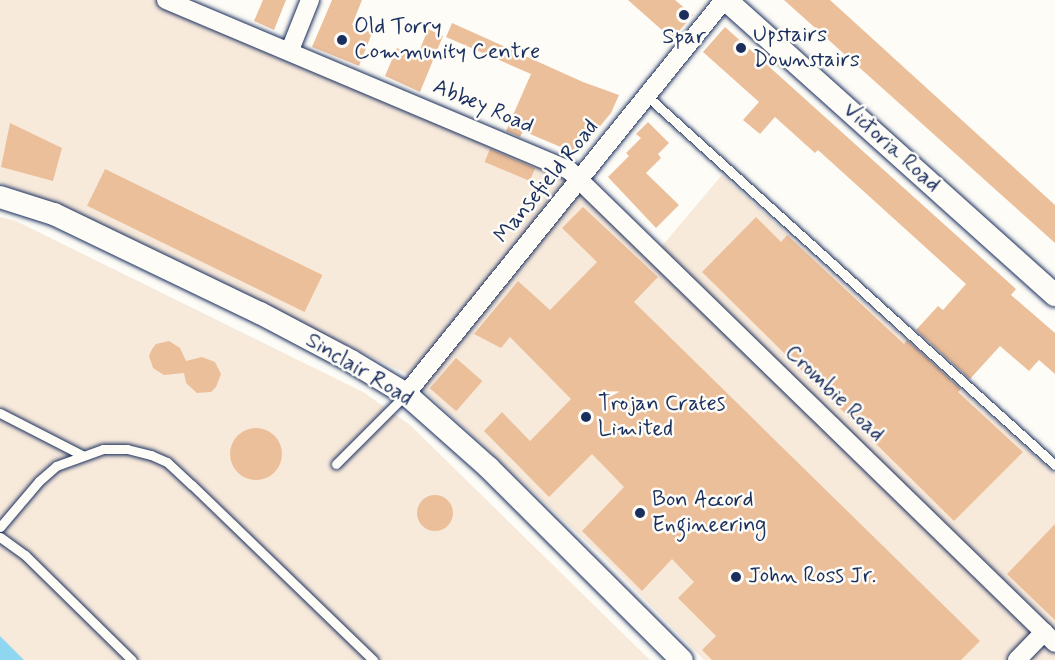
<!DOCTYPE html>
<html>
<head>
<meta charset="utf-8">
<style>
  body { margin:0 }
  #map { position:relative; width:1055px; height:660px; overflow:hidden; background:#fdfcf7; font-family:Mynerve,sans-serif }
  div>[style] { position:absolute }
  .built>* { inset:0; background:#f8eadb }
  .water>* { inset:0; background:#8fd6f0 }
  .building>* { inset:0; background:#ecbf9b; transform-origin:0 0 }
  .round { border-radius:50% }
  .roads { filter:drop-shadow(0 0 2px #1b2f5e) drop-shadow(0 0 2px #1b2f5e) }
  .service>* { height:9px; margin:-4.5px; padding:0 4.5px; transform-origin:4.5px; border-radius:4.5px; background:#fdfcf7 }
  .minor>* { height:18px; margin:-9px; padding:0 9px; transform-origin:9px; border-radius:9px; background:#fdfcf7 }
  .tertiary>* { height:22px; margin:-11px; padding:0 11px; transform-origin:11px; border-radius:11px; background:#fdfcf7 }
  .dots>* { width:16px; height:16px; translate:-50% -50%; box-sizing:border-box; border:3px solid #fdfcf7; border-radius:50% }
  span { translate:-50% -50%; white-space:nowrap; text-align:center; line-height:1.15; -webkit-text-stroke:5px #fdfcf7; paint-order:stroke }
  .poi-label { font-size:22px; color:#1b2f5e }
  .left { translate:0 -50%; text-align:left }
  .street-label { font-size:22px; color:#1b2f5e }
</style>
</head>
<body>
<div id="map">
  <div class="built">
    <div style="clip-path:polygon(0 0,166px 0,580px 179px,656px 253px,722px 175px,1055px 474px,1055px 660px,704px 660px,602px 556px,405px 373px,89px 221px,0 183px)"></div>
    <div style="clip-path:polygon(0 217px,16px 221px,363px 392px,410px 425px,650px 660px,0 660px)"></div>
  </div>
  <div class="water">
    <div style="clip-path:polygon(0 636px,24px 660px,0 660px)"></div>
  </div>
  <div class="building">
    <div style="clip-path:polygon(263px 0,286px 0,274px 30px,254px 21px)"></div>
    <div style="clip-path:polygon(332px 0,362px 0,352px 25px,372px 33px,359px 66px,312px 47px)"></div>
    <div style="clip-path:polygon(628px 0,675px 0,693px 15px,672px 39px)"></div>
    <div style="clip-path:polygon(784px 0,830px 0,1055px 205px,1055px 243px)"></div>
    <div style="clip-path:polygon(452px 23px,583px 82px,619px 95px,611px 113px,577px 154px,523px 131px,520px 137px,506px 131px,531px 74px,446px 37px)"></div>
    <div style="clip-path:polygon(725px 27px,1016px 289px,1011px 295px,1055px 333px,1055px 374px,1039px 360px,1029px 371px,1000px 346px,970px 379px,916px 330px,938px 306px,943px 310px,966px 284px,818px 150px,815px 153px,775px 117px,760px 134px,743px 120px,759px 102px,703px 52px)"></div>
    <div style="clip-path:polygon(428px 29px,443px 36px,420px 92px,385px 76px,397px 48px,417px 57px)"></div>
    <div style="clip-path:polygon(648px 122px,669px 143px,658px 154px,661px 158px,646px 173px,679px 205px,656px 228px,608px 177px,629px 156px,626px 153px,641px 138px,636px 134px)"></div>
    <div style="clip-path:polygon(10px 123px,62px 148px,53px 181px,1px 167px)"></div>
    <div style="left:490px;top:149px;width:49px;height:14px;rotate:23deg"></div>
    <div style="left:105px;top:169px;width:242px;height:41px;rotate:26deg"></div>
    <div style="clip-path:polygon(583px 207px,658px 277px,634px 302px,980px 641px,961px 660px,712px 660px,702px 650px,716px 636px,678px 598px,694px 582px,672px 559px,642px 591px,582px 531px,624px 487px,592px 454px,549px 497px,484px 431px,502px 412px,530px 441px,571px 399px,510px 337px,501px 348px,474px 334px,518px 281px,550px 310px,597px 262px,562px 228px)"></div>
    <div style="clip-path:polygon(756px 217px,781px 242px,787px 235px,904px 344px,907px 340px,961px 389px,958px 392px,1023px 452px,954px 521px,702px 272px)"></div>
    <div style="clip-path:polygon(169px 341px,180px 348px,186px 361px,202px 357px,215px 362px,221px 374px,216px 387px,211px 392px,197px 393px,186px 383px,184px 373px,164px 375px,153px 368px,149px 356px,152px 349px,156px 344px)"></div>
    <div style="left:456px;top:358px;width:35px;height:40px;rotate:41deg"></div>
    <div class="round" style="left:230px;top:428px;width:52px;height:52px"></div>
    <div class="round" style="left:417px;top:495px;width:36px;height:36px"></div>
    <div style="clip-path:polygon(1055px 524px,1055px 620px,1007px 574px)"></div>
  </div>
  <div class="roads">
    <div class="service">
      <div style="left:647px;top:96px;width:550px;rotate:42.13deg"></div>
      <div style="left:0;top:413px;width:92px;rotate:27.1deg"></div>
      <div style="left:336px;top:464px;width:99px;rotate:-45deg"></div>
      <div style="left:0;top:527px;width:60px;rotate:-49.7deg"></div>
      <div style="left:39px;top:481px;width:23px;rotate:-41deg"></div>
      <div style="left:56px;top:466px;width:50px;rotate:-19.9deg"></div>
      <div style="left:103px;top:449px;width:24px"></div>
      <div style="left:127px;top:449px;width:25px;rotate:14deg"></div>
      <div style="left:151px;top:455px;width:17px;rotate:24deg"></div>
      <div style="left:167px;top:462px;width:34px;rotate:43deg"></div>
      <div style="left:192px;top:485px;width:252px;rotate:44deg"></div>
      <div style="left:0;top:537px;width:31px;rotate:36deg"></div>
      <div style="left:25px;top:555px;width:150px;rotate:44.5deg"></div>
    </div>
    <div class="minor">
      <div style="left:166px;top:0;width:437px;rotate:22.9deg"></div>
      <div style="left:569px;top:170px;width:678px;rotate:44.22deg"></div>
      <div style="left:290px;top:50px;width:54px;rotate:-68.2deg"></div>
      <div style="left:406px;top:394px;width:506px;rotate:-51.09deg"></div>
      <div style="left:1017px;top:660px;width:39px;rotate:-46deg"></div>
    </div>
    <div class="tertiary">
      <div style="left:726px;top:0;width:442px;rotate:41.9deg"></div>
      <div style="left:0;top:197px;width:57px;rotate:17.5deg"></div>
      <div style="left:54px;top:214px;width:229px;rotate:25.7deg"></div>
      <div style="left:260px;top:313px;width:103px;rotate:27.8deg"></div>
      <div style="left:351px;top:361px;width:64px;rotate:31deg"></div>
      <div style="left:406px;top:394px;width:111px;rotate:41.7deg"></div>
      <div style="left:489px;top:468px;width:272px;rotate:44.9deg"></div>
    </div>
  </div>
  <div class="dots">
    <div style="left:684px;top:15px;background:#1b2f5e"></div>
    <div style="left:342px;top:40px;background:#1b2f5e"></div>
    <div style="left:741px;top:48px;background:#1b2f5e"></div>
    <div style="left:586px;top:417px;background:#1b2f5e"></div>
    <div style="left:640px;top:513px;background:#1b2f5e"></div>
    <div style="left:736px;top:577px;background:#1b2f5e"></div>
  </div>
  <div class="poi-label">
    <span class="left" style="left:354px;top:40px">Old Torry<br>Community Centre</span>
    <span class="left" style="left:753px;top:48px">Upstairs<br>Downstairs</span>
    <span style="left:684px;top:38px">Spar</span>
    <span class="left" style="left:598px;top:417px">Trojan Crates<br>Limited</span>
    <span class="left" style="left:652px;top:513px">Bon Accord<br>Engineering</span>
    <span class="left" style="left:748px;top:577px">John Ross Jr.</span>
  </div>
  <div class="street-label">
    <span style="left:483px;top:107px;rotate:23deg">Abbey Road</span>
    <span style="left:891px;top:148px;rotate:42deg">Victoria Road</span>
    <span style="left:547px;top:182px;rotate:-51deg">Mansefield Road</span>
    <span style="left:359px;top:370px;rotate:31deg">Sinclair Road</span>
    <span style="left:834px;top:394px;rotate:44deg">Crombie Road</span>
  </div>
</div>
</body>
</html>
